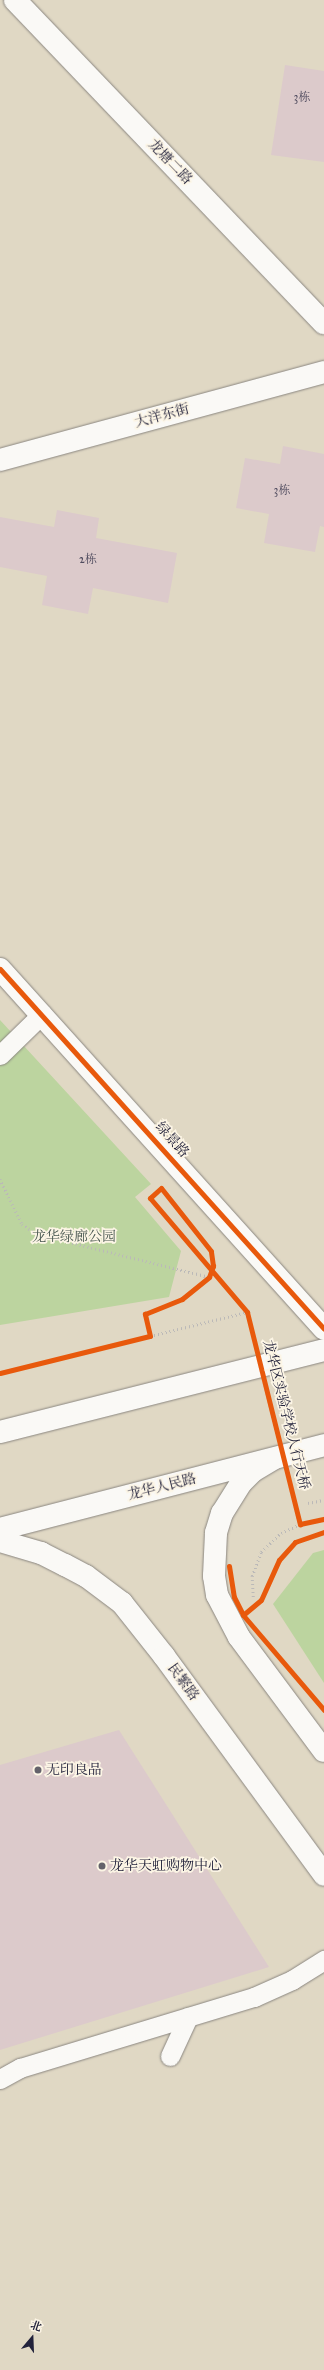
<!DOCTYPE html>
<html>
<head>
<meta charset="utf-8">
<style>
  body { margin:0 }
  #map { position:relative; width:324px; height:2370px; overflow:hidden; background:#e0d8c4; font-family:"IM FELL Great Primer","Noto Serif SC",serif }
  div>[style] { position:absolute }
  .green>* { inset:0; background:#bcd49f }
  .building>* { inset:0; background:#dccacb }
  .path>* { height:2.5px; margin-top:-1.25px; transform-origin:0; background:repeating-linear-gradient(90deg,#bbb9b8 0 1px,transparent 0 4px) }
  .roads { filter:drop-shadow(0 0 1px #8a8680) drop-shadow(0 0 1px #8a8680) }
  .service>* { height:19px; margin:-9.5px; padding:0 9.5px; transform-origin:9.5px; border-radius:9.5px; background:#faf9f6 }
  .minor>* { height:22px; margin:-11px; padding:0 11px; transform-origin:11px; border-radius:11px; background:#faf9f6 }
  .tertiary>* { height:22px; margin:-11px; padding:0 11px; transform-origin:11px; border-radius:11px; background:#faf9f6 }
  .secondary>* { height:22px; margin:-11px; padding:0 11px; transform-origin:11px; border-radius:11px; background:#faf9f6 }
  .primary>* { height:22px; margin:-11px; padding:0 11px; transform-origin:11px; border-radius:11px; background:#faf9f6 }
  .path-bridge>* { height:2.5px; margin-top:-1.25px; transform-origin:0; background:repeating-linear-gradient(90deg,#bbb9b8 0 1px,transparent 0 4px) }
  .cycleway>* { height:5px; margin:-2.5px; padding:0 2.5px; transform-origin:2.5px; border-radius:2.5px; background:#e8590c }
  .dots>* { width:11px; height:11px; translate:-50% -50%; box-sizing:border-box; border:2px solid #fcf5e5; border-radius:50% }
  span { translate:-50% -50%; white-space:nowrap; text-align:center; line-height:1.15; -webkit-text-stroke:3.5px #fcf5e5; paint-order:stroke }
  .number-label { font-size:12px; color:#504c5f }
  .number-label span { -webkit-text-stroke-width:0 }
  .street-label { font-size:14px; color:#22223b }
  .park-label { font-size:14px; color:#485750 }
  .poi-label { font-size:14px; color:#22223b }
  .left { translate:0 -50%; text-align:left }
  .north { position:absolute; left:12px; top:2318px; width:40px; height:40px; -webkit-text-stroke:3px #fcf5e5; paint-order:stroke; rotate:19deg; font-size:11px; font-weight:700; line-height:16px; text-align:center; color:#22223b }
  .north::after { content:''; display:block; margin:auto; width:14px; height:18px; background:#22223b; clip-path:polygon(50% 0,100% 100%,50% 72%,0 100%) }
</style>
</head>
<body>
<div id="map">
  <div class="green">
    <div style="clip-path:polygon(0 1020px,151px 1184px,135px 1197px,181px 1251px,169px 1297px,0 1325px)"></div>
    <div style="clip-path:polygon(324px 1550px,324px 1683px,273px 1604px,313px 1553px)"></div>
  </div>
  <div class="building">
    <div style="clip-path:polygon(285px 65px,324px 71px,324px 162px,271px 155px)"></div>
    <div style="clip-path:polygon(283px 446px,324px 454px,324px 527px,320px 526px,315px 552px,264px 543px,269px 514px,236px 508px,245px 458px,280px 464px)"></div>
    <div style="clip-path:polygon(57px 510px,99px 518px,96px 538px,177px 553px,168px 603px,93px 588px,88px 614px,42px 605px,47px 576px,0 567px,0 517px,54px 527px)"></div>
    <div style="clip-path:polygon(119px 1730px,269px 1967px,0 2050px,0 1765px)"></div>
  </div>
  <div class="path">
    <div style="left:0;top:1179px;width:50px;rotate:63.9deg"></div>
    <div style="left:22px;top:1224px;width:18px;rotate:34deg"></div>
    <div style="left:37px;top:1234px;width:177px;rotate:14deg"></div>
    <div style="left:150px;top:1336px;width:100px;rotate:-13.9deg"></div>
    <div style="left:247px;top:1312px;width:150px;rotate:-130.4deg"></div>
    <div style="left:150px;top:1198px;width:15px;rotate:-42deg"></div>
    <div style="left:308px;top:1503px;width:16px;rotate:-11deg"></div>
    <div style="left:253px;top:1597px;width:21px;rotate:-93deg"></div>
    <div style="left:252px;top:1576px;width:26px;rotate:-69deg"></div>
    <div style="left:261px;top:1552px;width:28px;rotate:-44deg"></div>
    <div style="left:281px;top:1533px;width:21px;rotate:-25deg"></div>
    <div style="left:300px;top:1524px;width:25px;rotate:-12deg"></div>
  </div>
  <div class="roads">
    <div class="service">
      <div style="left:0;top:1055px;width:59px;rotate:-44.3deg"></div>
      <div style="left:170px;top:2056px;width:43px;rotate:-65.2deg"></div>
      <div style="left:0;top:2079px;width:23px;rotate:-29deg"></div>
      <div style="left:20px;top:2068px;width:245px;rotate:-16.9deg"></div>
      <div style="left:254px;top:1997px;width:42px;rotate:-24.1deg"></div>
      <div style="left:292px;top:1980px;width:38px;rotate:-32deg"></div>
    </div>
    <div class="minor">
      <div style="left:0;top:460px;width:336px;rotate:-15.2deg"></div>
      <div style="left:0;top:969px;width:484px;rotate:48deg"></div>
    </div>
    <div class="tertiary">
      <div style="left:15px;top:0;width:447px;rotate:46.3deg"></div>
    </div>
    <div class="secondary">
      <div style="left:273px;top:1459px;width:23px;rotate:149deg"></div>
      <div style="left:253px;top:1471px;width:17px;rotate:135deg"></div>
      <div style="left:241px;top:1483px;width:36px;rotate:122deg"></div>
      <div style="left:222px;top:1513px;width:21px;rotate:107deg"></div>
      <div style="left:216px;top:1533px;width:43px;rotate:92.7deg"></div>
      <div style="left:214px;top:1576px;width:19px;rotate:81deg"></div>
      <div style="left:217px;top:1595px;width:47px;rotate:62.4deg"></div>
      <div style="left:239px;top:1637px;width:142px;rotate:53.3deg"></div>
      <div style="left:0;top:1541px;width:43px;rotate:16.3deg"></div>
      <div style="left:41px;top:1553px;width:27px;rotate:27deg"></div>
      <div style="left:65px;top:1565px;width:24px;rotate:28deg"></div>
      <div style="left:86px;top:1576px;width:45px;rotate:36.9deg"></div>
      <div style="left:122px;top:1603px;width:68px;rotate:51.6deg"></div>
      <div style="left:164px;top:1656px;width:271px;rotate:53.8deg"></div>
    </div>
    <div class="primary">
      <div style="left:0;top:1432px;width:334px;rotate:-14.2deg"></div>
      <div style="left:0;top:1529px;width:335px;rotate:-14.5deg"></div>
    </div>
  </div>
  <div class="path-bridge">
    <div style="left:247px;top:1312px;width:219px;rotate:76deg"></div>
  </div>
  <div class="cycleway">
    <div style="left:0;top:969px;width:484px;rotate:48deg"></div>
    <div style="left:0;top:1373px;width:154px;rotate:-13.9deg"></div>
    <div style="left:150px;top:1336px;width:23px;rotate:-103deg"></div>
    <div style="left:145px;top:1314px;width:40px;rotate:-22deg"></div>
    <div style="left:182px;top:1299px;width:35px;rotate:-39deg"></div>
    <div style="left:209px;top:1277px;width:12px;rotate:-70deg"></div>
    <div style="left:213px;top:1266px;width:15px;rotate:-98deg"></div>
    <div style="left:211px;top:1251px;width:80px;rotate:-128.4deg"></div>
    <div style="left:161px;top:1188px;width:15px;rotate:138deg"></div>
    <div style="left:150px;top:1198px;width:150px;rotate:49.6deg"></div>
    <div style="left:247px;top:1312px;width:219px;rotate:76deg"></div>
    <div style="left:300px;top:1524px;width:25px;rotate:-12deg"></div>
    <div style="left:229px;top:1566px;width:31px;rotate:81deg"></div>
    <div style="left:234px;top:1597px;width:20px;rotate:63deg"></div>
    <div style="left:243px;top:1615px;width:125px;rotate:49.5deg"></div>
    <div style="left:243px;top:1615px;width:23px;rotate:-40deg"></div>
    <div style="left:261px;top:1600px;width:44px;rotate:-65.8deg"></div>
    <div style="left:279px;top:1560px;width:24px;rotate:-48deg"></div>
    <div style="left:295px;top:1542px;width:31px;rotate:-19deg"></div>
  </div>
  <div class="dots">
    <div style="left:38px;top:1770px;background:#64626b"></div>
    <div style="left:102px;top:1866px;background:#64626b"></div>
  </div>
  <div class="number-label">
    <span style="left:302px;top:98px">3栋</span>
    <span style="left:282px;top:491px">3栋</span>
    <span style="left:88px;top:560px">2栋</span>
  </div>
  <div class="street-label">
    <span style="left:170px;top:162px;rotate:46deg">龙塘二路</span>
    <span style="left:162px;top:416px;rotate:-15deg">大洋东街</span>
    <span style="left:172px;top:1140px;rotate:48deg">绿景路</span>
    <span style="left:286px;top:1415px;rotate:76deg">龙华区实验学校人行天桥</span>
    <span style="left:162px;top:1487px;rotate:-14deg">龙华人民路</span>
    <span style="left:183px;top:1682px;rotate:54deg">民繁路</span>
  </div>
  <div class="park-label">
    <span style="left:74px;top:1237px">龙华绿廊公园</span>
  </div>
  <div class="poi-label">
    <span class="left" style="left:46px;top:1770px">无印良品</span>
    <span class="left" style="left:110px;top:1866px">龙华天虹购物中心</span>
  </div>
  <div class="north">北</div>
</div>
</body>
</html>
